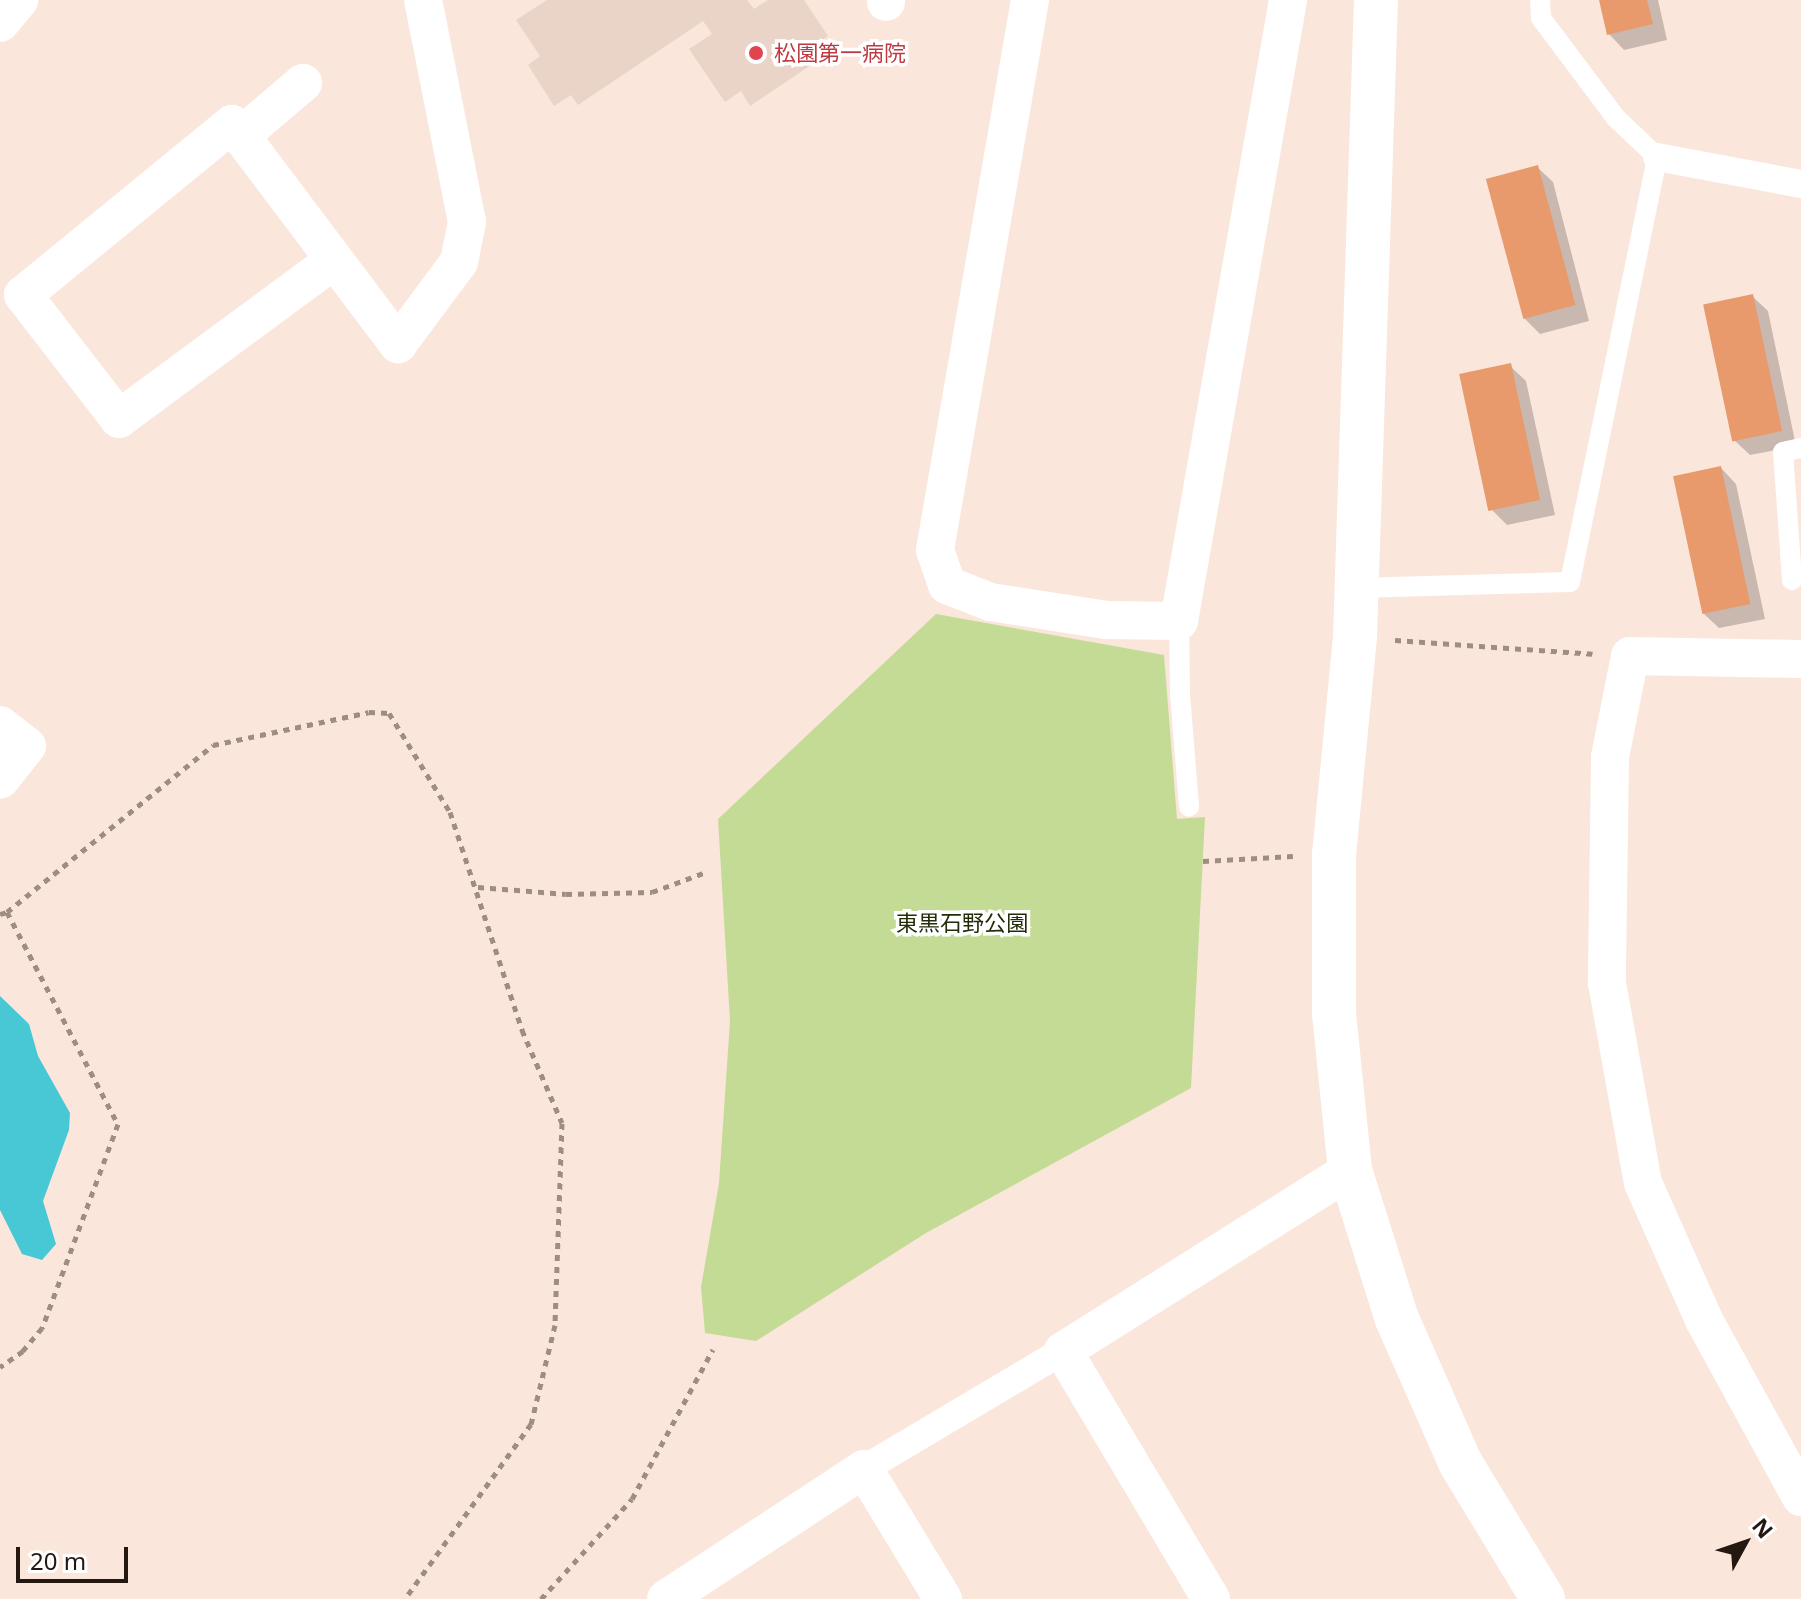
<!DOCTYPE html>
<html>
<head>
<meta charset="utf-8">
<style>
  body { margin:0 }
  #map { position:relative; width:1801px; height:1599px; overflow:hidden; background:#fbe6db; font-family:"Noto Sans","Noto Sans JP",sans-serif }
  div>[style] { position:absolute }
  .medical>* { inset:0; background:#ead4c8 }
  .green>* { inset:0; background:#c4db95 }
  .water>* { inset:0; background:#48c8d5 }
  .shadow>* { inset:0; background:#0003 }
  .building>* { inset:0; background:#e89a6d; transform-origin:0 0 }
  .path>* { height:5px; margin-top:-2.5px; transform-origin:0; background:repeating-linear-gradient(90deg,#9e8d84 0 6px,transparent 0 12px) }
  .service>* { height:20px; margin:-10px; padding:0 10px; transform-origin:10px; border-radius:10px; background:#fff }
  .pedestrian>* { height:28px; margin:-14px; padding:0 14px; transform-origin:14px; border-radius:14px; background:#fff }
  .minor>* { height:38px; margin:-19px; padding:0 19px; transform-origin:19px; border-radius:19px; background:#fff }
  .tertiary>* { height:44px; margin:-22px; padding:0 22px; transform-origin:22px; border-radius:22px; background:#fff }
  .dots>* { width:22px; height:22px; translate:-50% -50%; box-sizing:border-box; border:4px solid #fff; border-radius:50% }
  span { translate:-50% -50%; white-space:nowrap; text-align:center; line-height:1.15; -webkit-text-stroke:7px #fff; paint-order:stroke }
  .health-label { font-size:22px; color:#be3a42 }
  .left { translate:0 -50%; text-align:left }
  .park-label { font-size:22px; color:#242d0a }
  .north { position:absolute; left:1705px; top:1503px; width:80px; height:80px; -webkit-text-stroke:6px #fff; paint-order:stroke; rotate:50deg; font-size:22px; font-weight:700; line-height:32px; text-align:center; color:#241811 }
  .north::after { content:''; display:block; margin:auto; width:28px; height:36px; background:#241811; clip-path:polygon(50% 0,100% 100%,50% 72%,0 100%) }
  .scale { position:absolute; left:16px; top:1547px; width:112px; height:36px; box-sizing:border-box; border:4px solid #241811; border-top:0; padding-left:10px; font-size:24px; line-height:28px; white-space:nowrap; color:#241811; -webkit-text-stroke:6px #fff; paint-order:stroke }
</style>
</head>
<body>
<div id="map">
  <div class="medical">
    <div style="clip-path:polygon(547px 0,747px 0,754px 9px,768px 0,804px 0,828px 36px,816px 45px,823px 57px,750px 106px,741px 91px,725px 102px,689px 49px,712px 34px,703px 21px,578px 105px,571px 95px,554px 106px,528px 65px,540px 56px,516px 20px)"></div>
  </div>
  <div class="green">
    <div style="clip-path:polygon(936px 614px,1164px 655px,1177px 819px,1205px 817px,1191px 1088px,926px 1233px,756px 1341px,705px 1333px,701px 1287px,719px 1183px,730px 1021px,718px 819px)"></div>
  </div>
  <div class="water">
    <div style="clip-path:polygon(0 996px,29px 1024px,38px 1056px,70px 1113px,69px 1130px,43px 1201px,56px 1244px,42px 1260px,22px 1254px,0 1210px)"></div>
  </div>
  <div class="shadow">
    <div style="clip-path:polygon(1601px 0,1658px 0,1667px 40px,1624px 50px,1609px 34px)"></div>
    <div style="clip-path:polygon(1537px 167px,1553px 182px,1589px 321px,1540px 334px,1524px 318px)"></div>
    <div style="clip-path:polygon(1752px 296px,1768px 311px,1796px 446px,1750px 455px,1734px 440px)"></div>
    <div style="clip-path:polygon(1510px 366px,1526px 381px,1555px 515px,1507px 525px,1492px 510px)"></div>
    <div style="clip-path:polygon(1721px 468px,1736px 484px,1765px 619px,1719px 628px,1703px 613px)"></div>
  </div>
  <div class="building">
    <div style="clip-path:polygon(1599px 0,1647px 0,1653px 24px,1607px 35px)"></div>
    <div style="left:1538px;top:165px;width:145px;height:54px;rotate:75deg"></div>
    <div style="left:1753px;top:294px;width:140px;height:51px;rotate:78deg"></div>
    <div style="left:1511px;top:363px;width:140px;height:53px;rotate:78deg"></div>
    <div style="left:1721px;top:466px;width:141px;height:49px;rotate:78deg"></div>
  </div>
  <div class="path">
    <div style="left:1395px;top:640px;width:198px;rotate:4deg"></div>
    <div style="left:1203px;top:861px;width:90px;rotate:-3.2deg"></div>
    <div style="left:478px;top:887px;width:88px;rotate:4.5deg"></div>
    <div style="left:566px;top:894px;width:86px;rotate:-1.3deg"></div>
    <div style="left:652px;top:892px;width:58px;rotate:-20.3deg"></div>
    <div style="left:7px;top:912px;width:265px;rotate:-39deg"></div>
    <div style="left:213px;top:745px;width:159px;rotate:-11.9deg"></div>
    <div style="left:369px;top:712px;width:20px;rotate:3deg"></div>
    <div style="left:389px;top:713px;width:116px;rotate:58.4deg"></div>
    <div style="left:450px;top:812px;width:230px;rotate:71.7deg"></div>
    <div style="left:522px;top:1030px;width:101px;rotate:66.7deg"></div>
    <div style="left:562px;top:1123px;width:202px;rotate:92deg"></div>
    <div style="left:555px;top:1325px;width:102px;rotate:103.6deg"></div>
    <div style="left:531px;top:1424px;width:216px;rotate:125.8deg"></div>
    <div style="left:0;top:914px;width:7px;rotate:-16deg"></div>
    <div style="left:7px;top:912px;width:239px;rotate:62.4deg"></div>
    <div style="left:118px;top:1124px;width:218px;rotate:110.4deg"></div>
    <div style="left:42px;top:1328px;width:30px;rotate:130deg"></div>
    <div style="left:23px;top:1351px;width:28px;rotate:145deg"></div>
    <div style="left:541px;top:1599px;width:135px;rotate:-47.7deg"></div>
    <div style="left:632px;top:1499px;width:170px;rotate:-61.6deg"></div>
  </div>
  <div class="service">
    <div style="left:1792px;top:580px;width:128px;rotate:-94deg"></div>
    <div style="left:1783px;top:452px;width:18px;rotate:-13deg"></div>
    <div style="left:1356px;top:588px;width:214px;rotate:-1.6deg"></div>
    <div style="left:1570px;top:582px;width:434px;rotate:-78.4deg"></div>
    <div style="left:1657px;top:157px;width:57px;rotate:-136.4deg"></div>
    <div style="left:1616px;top:118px;width:125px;rotate:-126.9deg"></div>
    <div style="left:1541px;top:18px;width:18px;rotate:-93deg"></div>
    <div style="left:1179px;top:621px;width:73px;rotate:89.2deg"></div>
    <div style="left:1180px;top:694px;width:113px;rotate:85.4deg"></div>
  </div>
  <div class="pedestrian">
    <div style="left:1657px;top:157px;width:147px;rotate:10.6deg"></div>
    <div style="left:864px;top:1469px;width:231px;rotate:-30.7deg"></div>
  </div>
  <div class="minor">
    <div style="left:1030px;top:0;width:558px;rotate:99.8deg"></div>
    <div style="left:935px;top:550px;width:37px;rotate:71deg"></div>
    <div style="left:947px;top:585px;width:46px;rotate:21.6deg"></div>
    <div style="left:990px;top:602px;width:117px;rotate:8.8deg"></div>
    <div style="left:1106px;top:620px;width:73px;rotate:0.8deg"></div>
    <div style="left:1179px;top:621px;width:630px;rotate:-80.04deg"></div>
    <div style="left:886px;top:2px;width:2px;rotate:-90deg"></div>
    <div style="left:0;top:23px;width:30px;rotate:-50deg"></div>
    <div style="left:243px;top:134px;width:79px;rotate:-40.4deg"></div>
    <div style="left:333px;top:261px;width:266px;rotate:143.6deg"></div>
    <div style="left:119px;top:419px;width:157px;rotate:-127.7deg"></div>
    <div style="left:23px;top:295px;width:270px;rotate:-39.3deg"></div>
    <div style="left:232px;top:124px;width:276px;rotate:53deg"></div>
    <div style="left:398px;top:344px;width:102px;rotate:-53.4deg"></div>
    <div style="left:459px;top:262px;width:41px;rotate:-78.7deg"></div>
    <div style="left:467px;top:222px;width:226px;rotate:-101.2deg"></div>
    <div style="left:1801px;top:659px;width:171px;rotate:-179deg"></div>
    <div style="left:1630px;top:656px;width:103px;rotate:101.2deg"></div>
    <div style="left:1610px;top:757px;width:226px;rotate:90.8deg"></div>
    <div style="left:1607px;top:983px;width:203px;rotate:79.8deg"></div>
    <div style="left:1643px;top:1183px;width:150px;rotate:66deg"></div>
    <div style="left:1704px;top:1320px;width:202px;rotate:61.3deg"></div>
    <div style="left:0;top:725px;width:34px;rotate:38deg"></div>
    <div style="left:27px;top:746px;width:43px;rotate:128.5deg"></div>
    <div style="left:666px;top:1599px;width:237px;rotate:-33.3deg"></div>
    <div style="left:864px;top:1469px;width:152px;rotate:58.7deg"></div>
    <div style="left:1211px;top:1599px;width:289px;rotate:-120.8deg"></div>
    <div style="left:1063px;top:1351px;width:339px;rotate:-32.2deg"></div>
  </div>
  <div class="tertiary">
    <div style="left:1376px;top:0;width:637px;rotate:91.89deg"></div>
    <div style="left:1355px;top:637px;width:218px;rotate:95.5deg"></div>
    <div style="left:1334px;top:854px;width:159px;rotate:90deg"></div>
    <div style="left:1334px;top:1013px;width:158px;rotate:84.2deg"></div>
    <div style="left:1350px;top:1170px;width:156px;rotate:72.5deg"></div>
    <div style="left:1397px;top:1319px;width:158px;rotate:66.2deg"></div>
    <div style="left:1461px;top:1464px;width:158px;rotate:58.7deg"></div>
  </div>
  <div class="dots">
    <div style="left:756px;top:53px;background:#e0444e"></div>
  </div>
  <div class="health-label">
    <span class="left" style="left:774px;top:53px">松園第一病院</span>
  </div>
  <div class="park-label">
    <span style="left:962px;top:923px">東黒石野公園</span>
  </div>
  <div class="north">N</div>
  <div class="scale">20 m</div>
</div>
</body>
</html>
